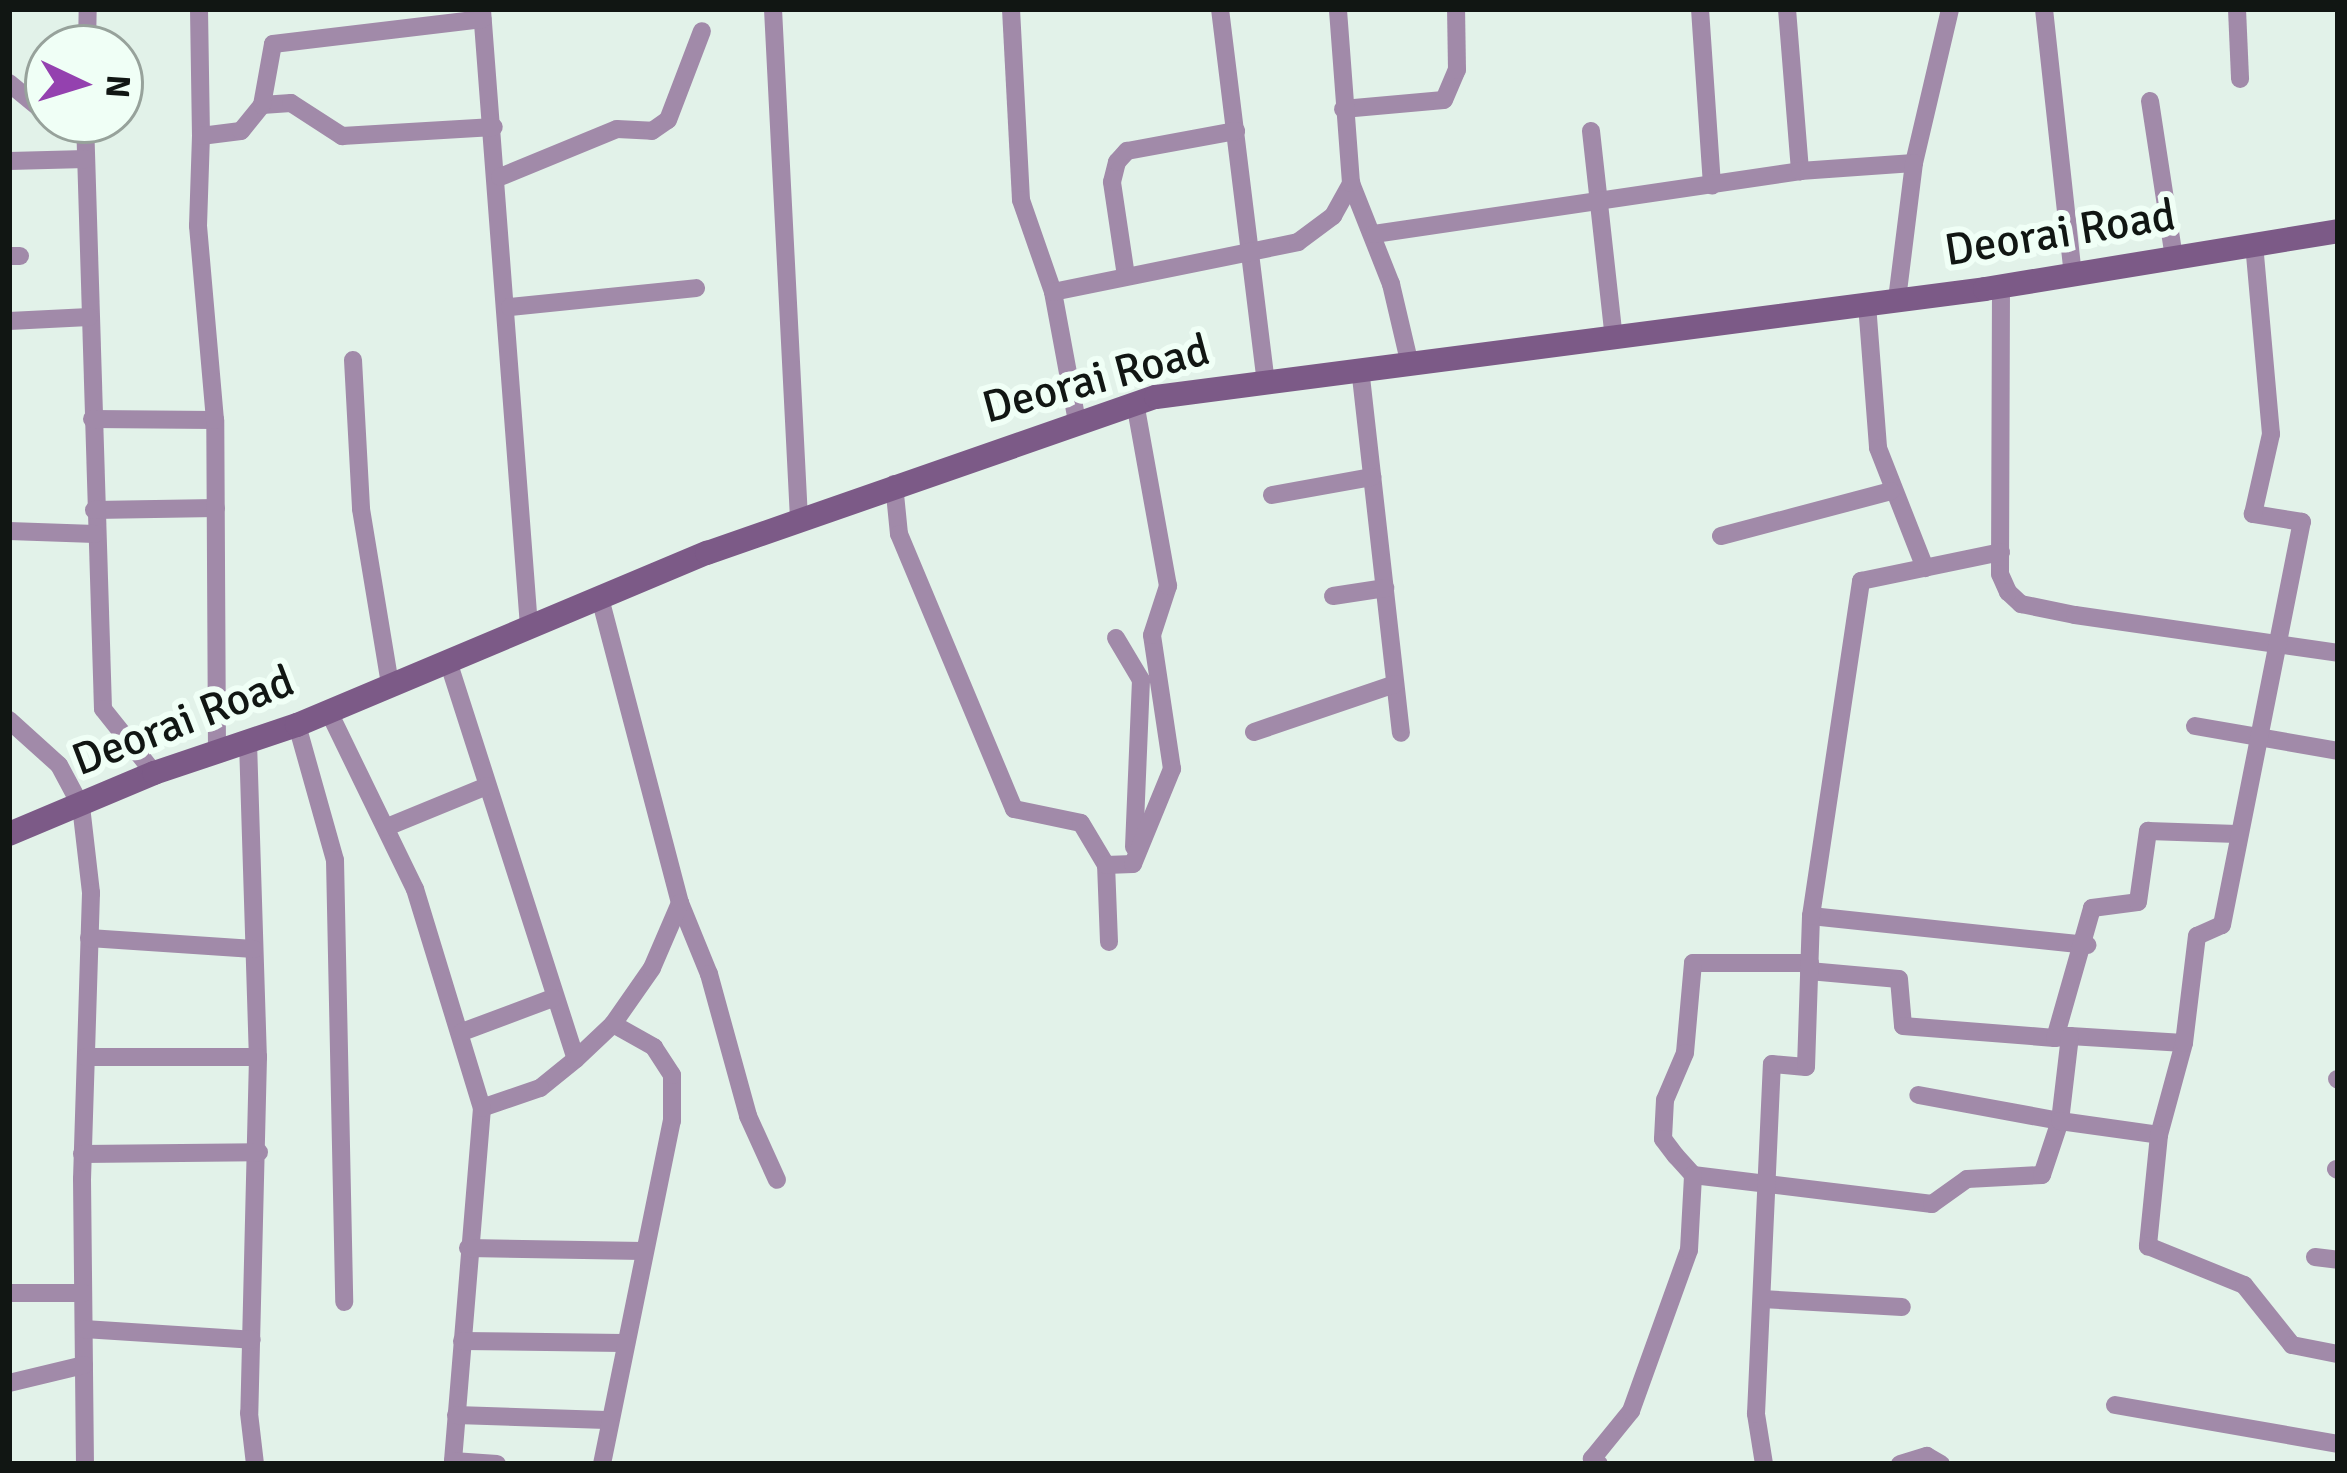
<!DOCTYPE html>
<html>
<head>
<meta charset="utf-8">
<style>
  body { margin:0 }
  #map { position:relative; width:2347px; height:1473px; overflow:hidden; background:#e2f2e9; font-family:Signika,sans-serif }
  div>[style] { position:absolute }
  .street>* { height:18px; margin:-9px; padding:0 9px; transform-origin:9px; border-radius:9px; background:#a18aa9 }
  .secondary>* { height:24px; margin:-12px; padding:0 12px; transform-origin:12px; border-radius:12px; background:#7c5a87 }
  span { translate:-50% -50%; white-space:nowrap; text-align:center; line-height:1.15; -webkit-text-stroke:12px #f0fff6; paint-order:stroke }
  .street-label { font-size:45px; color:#111613 }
  .frame { position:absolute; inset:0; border:12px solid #111613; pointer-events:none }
  .north { position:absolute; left:24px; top:24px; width:120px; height:120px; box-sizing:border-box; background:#f0fff6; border:3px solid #97a29b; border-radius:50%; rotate:94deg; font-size:33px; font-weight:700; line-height:48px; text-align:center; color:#111613 }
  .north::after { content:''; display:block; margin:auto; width:42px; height:54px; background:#9441af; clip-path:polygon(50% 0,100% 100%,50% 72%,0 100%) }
</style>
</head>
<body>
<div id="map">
  <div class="street">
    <div style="left:199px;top:9px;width:127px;rotate:89.1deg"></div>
    <div style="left:773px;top:9px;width:511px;rotate:87.08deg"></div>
    <div style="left:1011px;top:9px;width:191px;rotate:87deg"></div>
    <div style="left:1021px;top:200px;width:97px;rotate:70.8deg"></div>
    <div style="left:1053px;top:292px;width:131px;rotate:79.5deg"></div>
    <div style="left:1220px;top:9px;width:375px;rotate:83deg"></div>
    <div style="left:1700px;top:9px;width:177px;rotate:86.1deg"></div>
    <div style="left:1787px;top:9px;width:163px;rotate:85.4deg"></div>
    <div style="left:2044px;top:9px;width:268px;rotate:83.8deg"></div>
    <div style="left:2237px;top:9px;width:70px;rotate:87.5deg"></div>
    <div style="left:482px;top:10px;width:619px;rotate:85.64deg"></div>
    <div style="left:87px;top:48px;width:39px;rotate:-89deg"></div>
    <div style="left:9px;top:83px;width:50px;rotate:39.4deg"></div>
    <div style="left:2150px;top:101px;width:159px;rotate:81.3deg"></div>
    <div style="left:262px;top:105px;width:29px;rotate:-4deg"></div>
    <div style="left:291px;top:103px;width:61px;rotate:32.9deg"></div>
    <div style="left:342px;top:136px;width:152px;rotate:-3.4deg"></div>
    <div style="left:1343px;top:109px;width:101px;rotate:-5.1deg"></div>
    <div style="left:1444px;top:100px;width:33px;rotate:-67deg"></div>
    <div style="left:1457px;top:70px;width:61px;rotate:-90.9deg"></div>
    <div style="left:85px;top:120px;width:589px;rotate:88.25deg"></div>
    <div style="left:103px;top:709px;width:82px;rotate:51.4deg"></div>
    <div style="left:1591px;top:131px;width:208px;rotate:83.7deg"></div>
    <div style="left:9px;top:161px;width:77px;rotate:-1.5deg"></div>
    <div style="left:1914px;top:163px;width:158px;rotate:-76.8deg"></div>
    <div style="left:500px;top:177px;width:126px;rotate:-22.3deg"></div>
    <div style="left:617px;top:129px;width:35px;rotate:3deg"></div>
    <div style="left:652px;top:131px;width:19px;rotate:-35deg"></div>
    <div style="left:668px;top:120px;width:95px;rotate:-69.1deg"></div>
    <div style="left:1351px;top:183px;width:109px;rotate:68.4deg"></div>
    <div style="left:1391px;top:284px;width:79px;rotate:76.8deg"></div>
    <div style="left:1374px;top:234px;width:431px;rotate:-8.4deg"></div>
    <div style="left:1800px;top:171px;width:114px;rotate:-4deg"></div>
    <div style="left:1914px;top:163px;width:138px;rotate:97.1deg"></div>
    <div style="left:9px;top:256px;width:11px"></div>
    <div style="left:1126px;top:276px;width:95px;rotate:-98.5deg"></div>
    <div style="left:1112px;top:182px;width:21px;rotate:-76deg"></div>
    <div style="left:1117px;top:162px;width:15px;rotate:-48deg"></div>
    <div style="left:1127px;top:151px;width:111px;rotate:-10.4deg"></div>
    <div style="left:2001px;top:287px;width:287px;rotate:90.2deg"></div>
    <div style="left:2000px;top:574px;width:20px;rotate:66deg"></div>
    <div style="left:2008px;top:592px;width:18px;rotate:43deg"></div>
    <div style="left:2021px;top:604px;width:55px;rotate:11.5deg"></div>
    <div style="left:2075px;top:615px;width:266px;rotate:8.2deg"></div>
    <div style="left:1053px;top:292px;width:250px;rotate:-11.5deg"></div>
    <div style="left:1298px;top:242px;width:44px;rotate:-36.6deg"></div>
    <div style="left:1333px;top:216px;width:38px;rotate:-61deg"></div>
    <div style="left:1351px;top:183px;width:174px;rotate:-94.3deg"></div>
    <div style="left:1867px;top:304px;width:144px;rotate:85.6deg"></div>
    <div style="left:1878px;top:448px;width:129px;rotate:68.6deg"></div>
    <div style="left:510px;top:307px;width:187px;rotate:-5.8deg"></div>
    <div style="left:9px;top:321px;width:80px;rotate:-2.9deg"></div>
    <div style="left:353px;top:360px;width:149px;rotate:86.9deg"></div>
    <div style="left:361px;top:509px;width:177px;rotate:80.6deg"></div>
    <div style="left:1360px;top:368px;width:367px;rotate:83.6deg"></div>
    <div style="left:92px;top:419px;width:123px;rotate:0.5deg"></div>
    <div style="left:894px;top:484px;width:50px;rotate:84.3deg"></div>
    <div style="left:899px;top:534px;width:298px;rotate:67.3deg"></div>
    <div style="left:1014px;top:809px;width:68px;rotate:11.8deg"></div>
    <div style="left:1081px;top:823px;width:49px;rotate:59.2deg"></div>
    <div style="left:1272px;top:495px;width:102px;rotate:-10.2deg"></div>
    <div style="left:94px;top:510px;width:122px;rotate:-0.9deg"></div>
    <div style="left:9px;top:531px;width:86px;rotate:2deg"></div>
    <div style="left:1721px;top:536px;width:176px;rotate:-14.8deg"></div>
    <div style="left:1333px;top:596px;width:53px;rotate:-8.7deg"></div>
    <div style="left:600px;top:598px;width:315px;rotate:75.3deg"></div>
    <div style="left:680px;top:903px;width:77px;rotate:67.8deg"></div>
    <div style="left:709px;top:974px;width:147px;rotate:74.6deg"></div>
    <div style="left:748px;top:1116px;width:70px;rotate:65.6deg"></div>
    <div style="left:1116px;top:638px;width:49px;rotate:59.2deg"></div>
    <div style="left:1141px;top:680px;width:167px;rotate:92.4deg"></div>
    <div style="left:448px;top:661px;width:418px;rotate:72.2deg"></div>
    <div style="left:576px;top:1059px;width:46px;rotate:141.1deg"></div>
    <div style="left:540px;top:1088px;width:61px;rotate:161deg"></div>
    <div style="left:482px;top:1108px;width:357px;rotate:94.7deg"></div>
    <div style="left:328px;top:710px;width:199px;rotate:64.1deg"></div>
    <div style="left:415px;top:889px;width:229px;rotate:73deg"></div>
    <div style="left:9px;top:720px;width:67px;rotate:42deg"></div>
    <div style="left:59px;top:765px;width:47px;rotate:61.8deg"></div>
    <div style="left:81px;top:806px;width:88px;rotate:83.4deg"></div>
    <div style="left:91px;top:893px;width:286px;rotate:91.8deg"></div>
    <div style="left:82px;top:1179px;width:285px;rotate:89.4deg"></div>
    <div style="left:297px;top:725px;width:140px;rotate:74.3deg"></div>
    <div style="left:335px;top:860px;width:442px;rotate:88.8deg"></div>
    <div style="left:2195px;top:726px;width:145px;rotate:9.9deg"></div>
    <div style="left:1254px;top:732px;width:149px;rotate:-18.8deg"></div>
    <div style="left:248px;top:742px;width:315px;rotate:88.2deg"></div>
    <div style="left:258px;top:1057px;width:356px;rotate:91.4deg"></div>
    <div style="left:249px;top:1413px;width:51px;rotate:83.3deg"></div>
    <div style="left:217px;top:753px;width:333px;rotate:-90.3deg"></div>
    <div style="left:215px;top:420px;width:195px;rotate:-95deg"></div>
    <div style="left:198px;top:226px;width:90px;rotate:-88.1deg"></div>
    <div style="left:201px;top:136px;width:40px;rotate:-7.1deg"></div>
    <div style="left:241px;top:131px;width:33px;rotate:-51deg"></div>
    <div style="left:262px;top:105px;width:62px;rotate:-79.8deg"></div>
    <div style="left:273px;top:44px;width:211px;rotate:-6.8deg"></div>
    <div style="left:387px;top:827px;width:108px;rotate:-22.3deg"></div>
    <div style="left:1811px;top:916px;width:278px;rotate:6deg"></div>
    <div style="left:89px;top:938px;width:165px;rotate:3.8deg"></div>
    <div style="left:1109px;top:942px;width:77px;rotate:-92.2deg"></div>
    <div style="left:1106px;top:865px;width:27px;rotate:-2deg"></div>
    <div style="left:1133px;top:864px;width:103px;rotate:-67.7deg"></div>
    <div style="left:1172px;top:769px;width:135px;rotate:-98.5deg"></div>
    <div style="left:1152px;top:635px;width:52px;rotate:-71.9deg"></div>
    <div style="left:1168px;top:586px;width:186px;rotate:-100.2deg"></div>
    <div style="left:1810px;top:963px;width:117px;rotate:180deg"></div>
    <div style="left:1693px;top:963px;width:90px;rotate:95.1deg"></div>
    <div style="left:1685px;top:1053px;width:51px;rotate:113.1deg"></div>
    <div style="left:1665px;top:1100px;width:39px;rotate:93deg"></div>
    <div style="left:1663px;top:1139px;width:21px;rotate:53deg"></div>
    <div style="left:1676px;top:1156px;width:25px;rotate:48deg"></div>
    <div style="left:1693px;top:1175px;width:241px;rotate:6.9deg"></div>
    <div style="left:1932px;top:1204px;width:43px;rotate:-35.5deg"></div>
    <div style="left:1967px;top:1179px;width:75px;rotate:-3.1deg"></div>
    <div style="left:2042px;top:1175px;width:57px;rotate:-71.6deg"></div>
    <div style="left:2060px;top:1121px;width:144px;rotate:-169.6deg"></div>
    <div style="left:1809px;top:971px;width:90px;rotate:5.1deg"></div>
    <div style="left:1899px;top:979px;width:47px;rotate:85.1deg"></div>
    <div style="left:1903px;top:1026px;width:152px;rotate:4.5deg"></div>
    <div style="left:2055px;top:1038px;width:135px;rotate:-74.1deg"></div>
    <div style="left:2092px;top:908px;width:46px;rotate:-7.4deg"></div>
    <div style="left:2138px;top:902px;width:72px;rotate:-82deg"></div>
    <div style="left:2148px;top:831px;width:89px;rotate:1.9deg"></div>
    <div style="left:462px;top:1032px;width:97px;rotate:-20.5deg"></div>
    <div style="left:2070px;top:1036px;width:114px;rotate:3.5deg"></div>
    <div style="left:2055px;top:1038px;width:15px;rotate:-8deg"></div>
    <div style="left:2070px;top:1036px;width:86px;rotate:96.7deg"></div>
    <div style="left:2060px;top:1121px;width:100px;rotate:8deg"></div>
    <div style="left:2159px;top:1135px;width:95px;rotate:-74.8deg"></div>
    <div style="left:2184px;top:1043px;width:108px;rotate:-83.1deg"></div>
    <div style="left:2197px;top:936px;width:27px;rotate:-24deg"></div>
    <div style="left:2222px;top:925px;width:411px;rotate:-78.8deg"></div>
    <div style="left:2302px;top:522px;width:50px;rotate:-170.7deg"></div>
    <div style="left:2253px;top:514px;width:82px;rotate:-77.3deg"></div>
    <div style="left:2271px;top:434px;width:190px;rotate:-95.1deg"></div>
    <div style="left:86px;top:1057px;width:172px"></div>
    <div style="left:576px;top:1059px;width:51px;rotate:-43.4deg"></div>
    <div style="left:2337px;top:1079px;width:1px;rotate:45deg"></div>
    <div style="left:2159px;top:1135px;width:112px;rotate:95.7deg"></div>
    <div style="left:2148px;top:1246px;width:104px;rotate:22.1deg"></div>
    <div style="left:2244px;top:1285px;width:77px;rotate:51.3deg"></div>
    <div style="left:2292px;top:1345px;width:47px;rotate:11.1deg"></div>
    <div style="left:82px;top:1154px;width:177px;rotate:-0.6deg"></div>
    <div style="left:2336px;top:1169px;width:2px;rotate:27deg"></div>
    <div style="left:468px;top:1248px;width:175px;rotate:1deg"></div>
    <div style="left:2315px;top:1257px;width:23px;rotate:7deg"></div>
    <div style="left:9px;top:1293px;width:74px"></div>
    <div style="left:1762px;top:1299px;width:140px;rotate:3.3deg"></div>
    <div style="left:84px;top:1329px;width:168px;rotate:3.7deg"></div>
    <div style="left:462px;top:1341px;width:161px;rotate:0.7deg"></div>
    <div style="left:9px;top:1383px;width:77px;rotate:-13.5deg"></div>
    <div style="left:2115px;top:1405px;width:226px;rotate:9.9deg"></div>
    <div style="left:456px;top:1415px;width:150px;rotate:1.9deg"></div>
    <div style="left:453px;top:1461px;width:44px;rotate:3.9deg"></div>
    <div style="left:602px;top:1464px;width:350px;rotate:-78.5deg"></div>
    <div style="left:672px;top:1121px;width:46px;rotate:-90deg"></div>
    <div style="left:672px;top:1075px;width:33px;rotate:-123deg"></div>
    <div style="left:654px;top:1047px;width:47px;rotate:-150.7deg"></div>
    <div style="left:613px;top:1024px;width:68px;rotate:-55.1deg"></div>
    <div style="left:652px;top:968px;width:71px;rotate:-66.7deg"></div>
    <div style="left:1599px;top:1464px;width:9px;rotate:-144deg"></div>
    <div style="left:1592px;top:1459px;width:62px;rotate:-50.9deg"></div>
    <div style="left:1631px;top:1411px;width:171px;rotate:-70.2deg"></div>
    <div style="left:1689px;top:1250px;width:75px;rotate:-86.9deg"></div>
    <div style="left:1764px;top:1464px;width:51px;rotate:-99.1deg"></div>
    <div style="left:1756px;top:1414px;width:350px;rotate:-87.4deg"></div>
    <div style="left:1772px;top:1064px;width:34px;rotate:5deg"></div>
    <div style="left:1806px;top:1067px;width:151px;rotate:-88.1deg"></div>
    <div style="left:1811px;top:916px;width:339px;rotate:-81.5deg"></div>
    <div style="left:1861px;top:581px;width:143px;rotate:-11.7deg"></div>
    <div style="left:1900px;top:1464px;width:28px;rotate:-17deg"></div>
    <div style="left:1927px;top:1456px;width:16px;rotate:30deg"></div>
  </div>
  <div class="secondary">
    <div style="left:9px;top:834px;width:157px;rotate:-22.8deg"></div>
    <div style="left:154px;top:773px;width:151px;rotate:-18.6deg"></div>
    <div style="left:297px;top:725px;width:445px;rotate:-22.8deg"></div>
    <div style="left:707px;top:553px;width:475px;rotate:-19.2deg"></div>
    <div style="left:1156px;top:397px;width:836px;rotate:-7.42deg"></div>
    <div style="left:1985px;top:289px;width:358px;rotate:-9.3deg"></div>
  </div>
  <div class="street-label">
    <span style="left:2060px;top:233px;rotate:-9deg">Deorai Road</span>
    <span style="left:1096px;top:379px;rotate:-15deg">Deorai Road</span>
    <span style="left:183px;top:721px;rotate:-21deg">Deorai Road</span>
  </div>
  <div class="frame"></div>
  <div class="north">N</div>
</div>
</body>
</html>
